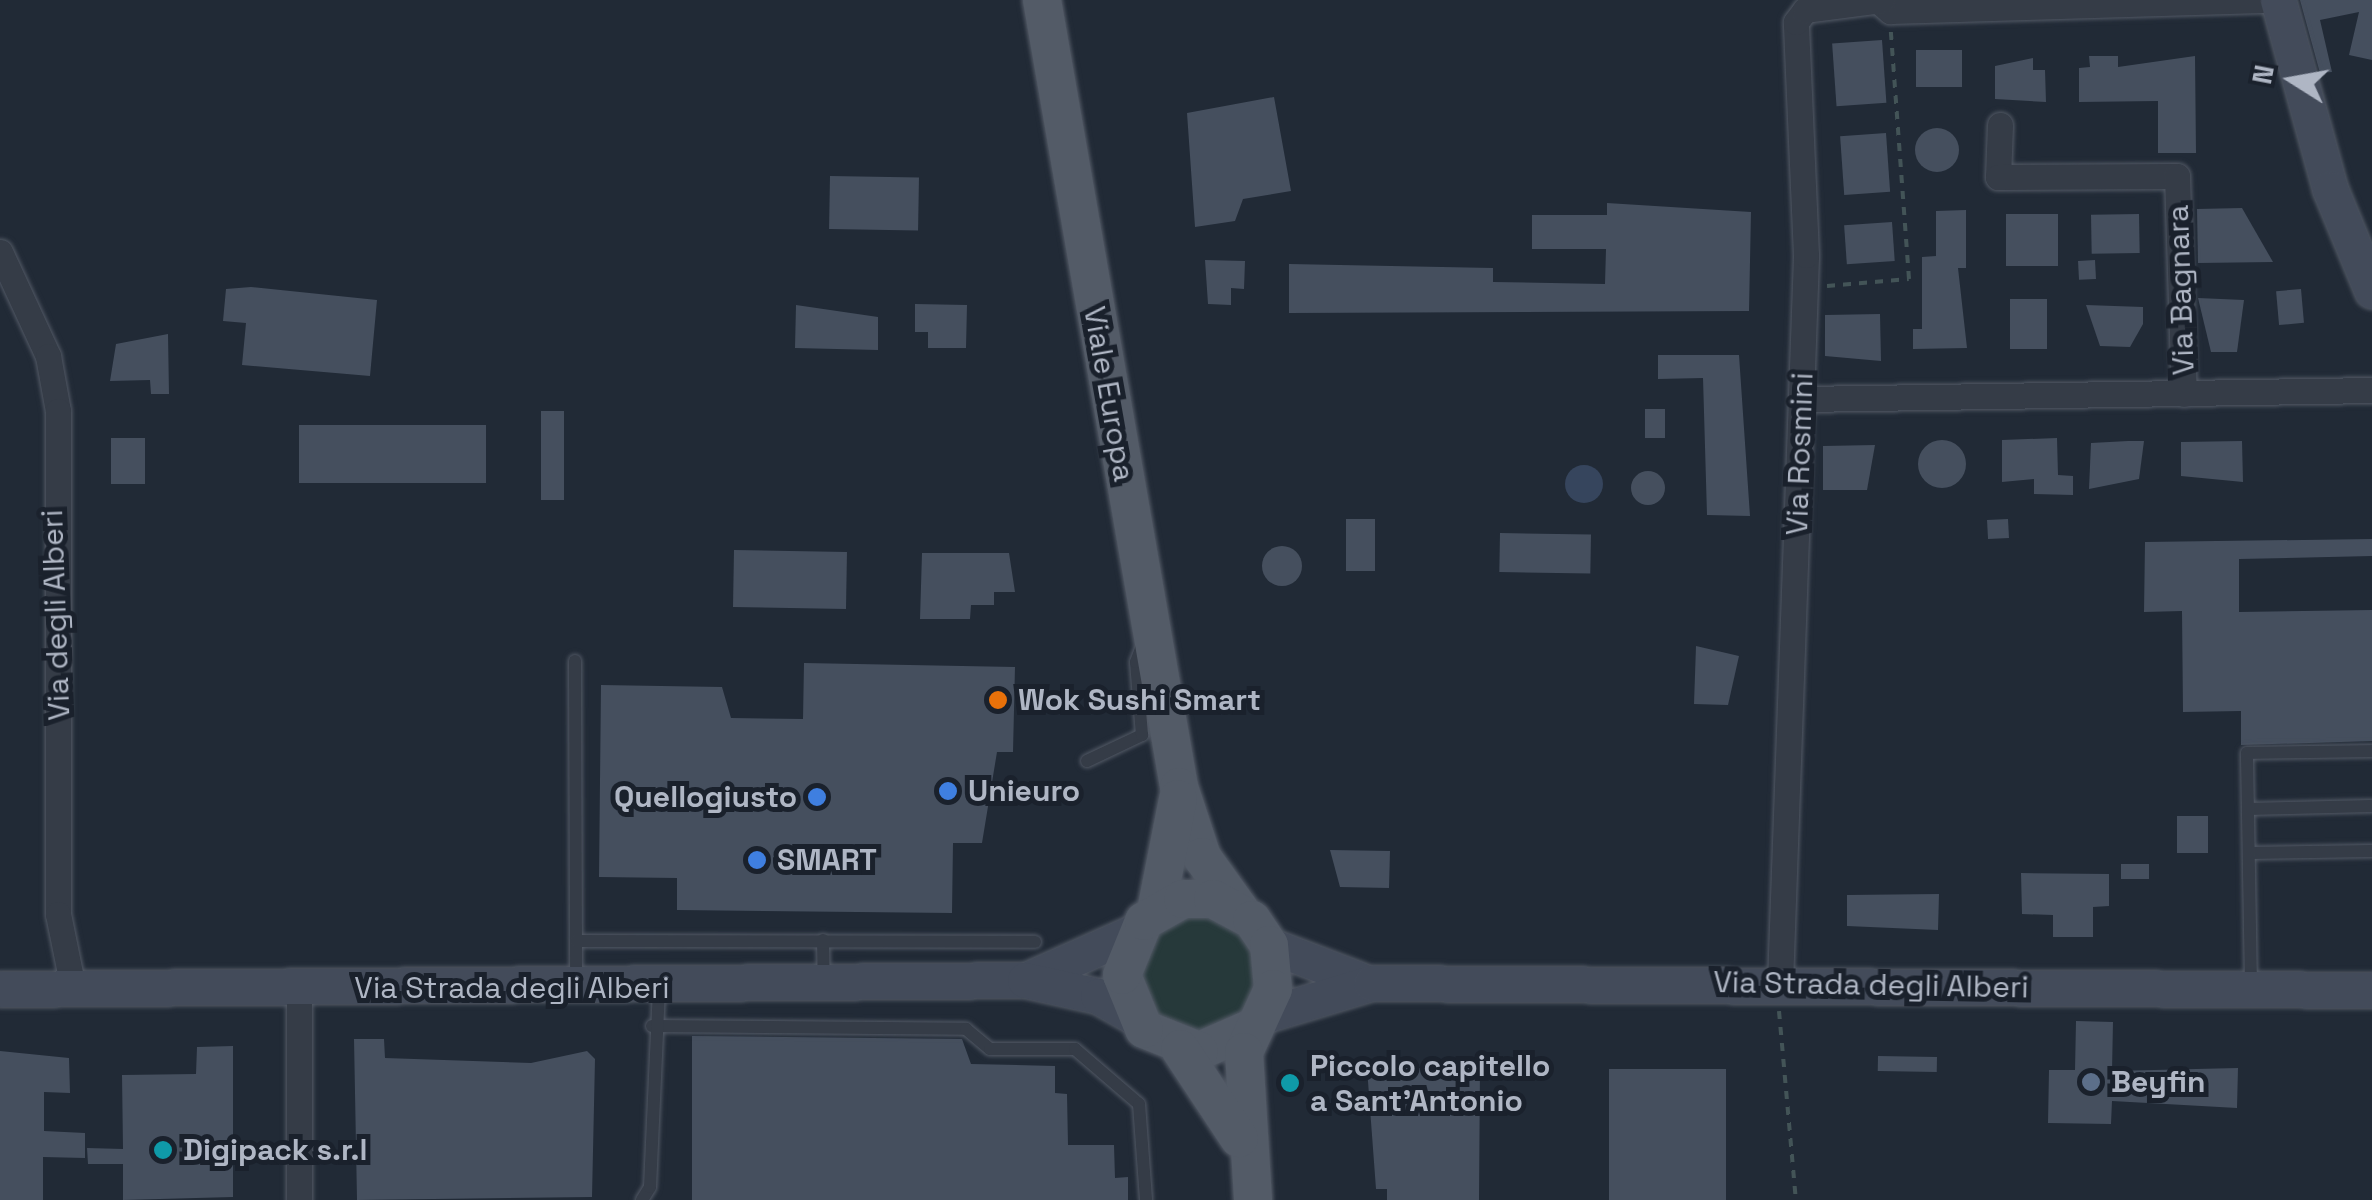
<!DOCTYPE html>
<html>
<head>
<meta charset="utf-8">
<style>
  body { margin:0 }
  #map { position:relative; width:2372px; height:1200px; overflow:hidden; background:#212a36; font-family:"Space Grotesk",sans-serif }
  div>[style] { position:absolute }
  .green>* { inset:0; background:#26393a }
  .round { border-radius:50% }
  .water>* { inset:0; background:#36455d }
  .building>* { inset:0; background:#454f5e; transform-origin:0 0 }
  .path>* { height:4px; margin-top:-2px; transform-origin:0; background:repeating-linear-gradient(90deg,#435457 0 8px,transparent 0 16px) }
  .roads { filter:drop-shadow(0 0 2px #525965) drop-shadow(0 0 2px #525965) }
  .lane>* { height:12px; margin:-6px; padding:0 6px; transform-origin:6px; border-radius:6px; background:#353c47 }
  .street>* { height:25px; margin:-12.5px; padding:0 12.5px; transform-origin:12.5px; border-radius:12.5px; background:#353c47 }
  .secondary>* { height:35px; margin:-17.5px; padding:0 17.5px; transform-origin:17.5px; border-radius:17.5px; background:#434b5a }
  .primary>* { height:38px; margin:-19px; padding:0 19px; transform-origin:19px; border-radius:19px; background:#535b67 }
  .dots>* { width:28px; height:28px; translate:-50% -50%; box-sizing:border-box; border:5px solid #1a212c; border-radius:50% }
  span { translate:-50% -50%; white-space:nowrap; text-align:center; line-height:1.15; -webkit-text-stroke:10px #1a212c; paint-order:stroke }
  .street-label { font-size:30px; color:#afb6c4 }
  .poi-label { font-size:30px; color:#afb6c4; font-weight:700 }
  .left { translate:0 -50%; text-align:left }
  .right { translate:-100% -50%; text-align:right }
  .north { position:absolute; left:2242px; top:30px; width:100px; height:100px; -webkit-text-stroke:8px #1a212c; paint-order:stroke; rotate:281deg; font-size:28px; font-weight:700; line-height:40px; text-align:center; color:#afb6c4 }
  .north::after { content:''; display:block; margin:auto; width:35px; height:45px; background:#afb6c4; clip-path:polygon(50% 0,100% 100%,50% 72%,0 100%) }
</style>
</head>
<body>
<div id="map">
  <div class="green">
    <div class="round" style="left:1139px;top:914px;width:118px;height:118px"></div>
  </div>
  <div class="water">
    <div class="round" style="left:1565px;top:465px;width:38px;height:38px"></div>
  </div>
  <div class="building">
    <div style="clip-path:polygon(2300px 0,2372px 0,2372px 60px,2349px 55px,2359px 12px,2320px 20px,2332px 72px,2320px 73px)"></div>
    <div style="left:1882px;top:40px;width:63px;height:50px;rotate:86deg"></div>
    <div style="left:1962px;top:50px;width:37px;height:46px;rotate:90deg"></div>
    <div style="clip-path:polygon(2089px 56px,2118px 56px,2118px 67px,2195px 56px,2196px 153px,2158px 153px,2158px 101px,2079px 102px,2079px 68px,2090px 67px)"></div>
    <div style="clip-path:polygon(2033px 58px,2033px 70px,2045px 70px,2046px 102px,1995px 99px,1995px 66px)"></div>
    <div style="clip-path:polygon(1274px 97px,1291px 191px,1243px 199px,1235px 221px,1195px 227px,1187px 113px)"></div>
    <div class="round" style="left:1915px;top:128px;width:44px;height:44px"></div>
    <div style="left:1886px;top:133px;width:59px;height:46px;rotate:86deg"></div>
    <div style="left:830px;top:176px;width:89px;height:53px;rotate:1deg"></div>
    <div style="clip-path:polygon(1607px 203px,1751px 212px,1749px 311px,1289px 313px,1289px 264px,1493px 268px,1493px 282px,1605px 284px,1606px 249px,1532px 249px,1532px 215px,1607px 215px)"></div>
    <div style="clip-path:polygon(2242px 208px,2273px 262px,2198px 263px,2197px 209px)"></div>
    <div style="clip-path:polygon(1966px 210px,1966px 268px,1958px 268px,1967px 348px,1913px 349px,1913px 329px,1922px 329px,1922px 257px,1936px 256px,1936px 211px)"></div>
    <div style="left:2006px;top:214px;width:52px;height:52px"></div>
    <div style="left:2139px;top:214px;width:39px;height:48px;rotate:89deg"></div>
    <div style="left:1892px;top:222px;width:39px;height:48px;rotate:86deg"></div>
    <div style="clip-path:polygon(1205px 260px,1245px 261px,1244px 289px,1231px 288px,1231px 305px,1208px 304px)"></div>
    <div style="left:2095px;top:260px;width:19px;height:17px;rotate:87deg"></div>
    <div style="clip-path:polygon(251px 287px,377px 300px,370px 376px,242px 365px,246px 323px,223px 321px,226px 289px)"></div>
    <div style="left:2301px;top:289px;width:34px;height:25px;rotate:85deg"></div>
    <div style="clip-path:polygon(2198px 298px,2244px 300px,2237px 352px,2211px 352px)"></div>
    <div style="left:2010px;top:299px;width:37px;height:50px"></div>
    <div style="clip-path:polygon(915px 304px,967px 305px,966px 348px,928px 348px,928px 332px,915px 332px)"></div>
    <div style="clip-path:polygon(796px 305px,878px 317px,878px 350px,795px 348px)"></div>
    <div style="clip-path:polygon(2086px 305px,2143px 307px,2143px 324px,2130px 347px,2100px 346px)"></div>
    <div style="clip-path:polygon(1880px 314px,1881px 361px,1825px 356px,1825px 315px)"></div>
    <div style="clip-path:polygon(168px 334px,169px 394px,151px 394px,150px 380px,110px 381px,116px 344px)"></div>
    <div style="clip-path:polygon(1658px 355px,1739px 355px,1750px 516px,1707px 515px,1703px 378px,1658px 379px)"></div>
    <div style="left:1665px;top:409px;width:29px;height:20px;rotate:90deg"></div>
    <div style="left:541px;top:411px;width:23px;height:89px"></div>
    <div style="left:299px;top:425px;width:187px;height:58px"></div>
    <div style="left:111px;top:438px;width:34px;height:46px"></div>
    <div style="clip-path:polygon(2057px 438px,2058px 475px,2073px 476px,2073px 495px,2034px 494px,2034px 479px,2002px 482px,2002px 440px)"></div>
    <div class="round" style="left:1918px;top:440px;width:48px;height:48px"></div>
    <div style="clip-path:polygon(2128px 441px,2144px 441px,2139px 479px,2089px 489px,2091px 443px)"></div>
    <div style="clip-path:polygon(2242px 441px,2243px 482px,2181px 476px,2181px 442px)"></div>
    <div style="clip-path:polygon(1875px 445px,1867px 490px,1823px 490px,1823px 446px)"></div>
    <div class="round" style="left:1631px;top:471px;width:34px;height:34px"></div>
    <div style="left:1346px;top:519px;width:29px;height:52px"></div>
    <div style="left:2008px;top:519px;width:19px;height:21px;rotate:87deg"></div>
    <div style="left:1500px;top:533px;width:91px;height:39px;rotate:1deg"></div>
    <div style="clip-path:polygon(2372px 539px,2372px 556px,2239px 559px,2239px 612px,2372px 610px,2372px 741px,2241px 745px,2241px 711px,2183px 712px,2182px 611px,2144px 612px,2145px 542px)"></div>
    <div class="round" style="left:1262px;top:546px;width:40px;height:40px"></div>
    <div style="left:734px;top:550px;width:113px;height:57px;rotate:1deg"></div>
    <div style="clip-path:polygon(922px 553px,1009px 553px,1015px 592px,994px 592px,994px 605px,971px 605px,970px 619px,920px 619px)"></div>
    <div style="clip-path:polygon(1696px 646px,1739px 656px,1728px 705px,1694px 704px)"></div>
    <div style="clip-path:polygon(804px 663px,1015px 667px,1013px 752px,997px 752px,982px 843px,953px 843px,952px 913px,677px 910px,677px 878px,599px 877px,601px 685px,722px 687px,731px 718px,803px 719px)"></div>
    <div style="left:2208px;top:816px;width:37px;height:31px;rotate:90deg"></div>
    <div style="clip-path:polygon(1330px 850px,1390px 851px,1389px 888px,1340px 887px)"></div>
    <div style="left:2121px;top:864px;width:28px;height:15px"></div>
    <div style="clip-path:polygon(2021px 873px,2109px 874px,2109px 906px,2093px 907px,2093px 937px,2053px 937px,2053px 915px,2022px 914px)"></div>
    <div style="clip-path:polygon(1939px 894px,1938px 930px,1847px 926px,1847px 895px)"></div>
    <div style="clip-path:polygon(2076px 1021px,2113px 1022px,2112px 1071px,2238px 1068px,2237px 1108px,2112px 1101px,2111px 1124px,2048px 1123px,2049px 1070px,2075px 1070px)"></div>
    <div style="clip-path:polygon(692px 1036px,962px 1039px,971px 1064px,1055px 1066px,1055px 1093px,1067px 1094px,1068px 1145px,1114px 1145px,1115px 1178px,1128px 1177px,1128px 1200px,692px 1200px)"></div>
    <div style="clip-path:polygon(354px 1039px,384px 1039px,385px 1058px,531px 1063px,587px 1051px,595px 1059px,592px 1197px,357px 1200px)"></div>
    <div style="clip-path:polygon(233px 1046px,233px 1197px,123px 1200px,123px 1164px,88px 1164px,87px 1148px,123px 1149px,122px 1075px,196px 1074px,197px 1047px)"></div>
    <div style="clip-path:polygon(0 1051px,69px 1058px,70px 1093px,44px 1092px,44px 1131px,85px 1133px,85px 1158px,43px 1157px,43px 1200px,0 1200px)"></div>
    <div style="left:1878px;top:1056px;width:59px;height:15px;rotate:1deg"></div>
    <div style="clip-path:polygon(1367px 1068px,1480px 1068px,1479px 1200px,1387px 1200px,1387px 1189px,1376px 1189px)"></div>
    <div style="left:1609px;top:1069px;width:117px;height:131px"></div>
  </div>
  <div class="path">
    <div style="left:1827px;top:286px;width:82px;rotate:-4.9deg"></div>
    <div style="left:1909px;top:279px;width:249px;rotate:-94.2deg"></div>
    <div style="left:1779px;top:1011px;width:190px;rotate:84.9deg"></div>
  </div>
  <div class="roads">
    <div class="lane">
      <div style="left:575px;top:661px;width:323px;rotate:89.8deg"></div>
      <div style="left:1087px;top:761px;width:61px;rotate:-25.3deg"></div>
      <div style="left:1142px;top:735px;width:73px;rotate:-94.7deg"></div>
      <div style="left:1136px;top:662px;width:19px;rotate:-69deg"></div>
      <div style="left:2248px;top:809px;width:124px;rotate:-1.4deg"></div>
      <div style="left:2249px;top:853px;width:123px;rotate:-0.9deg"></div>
      <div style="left:823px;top:940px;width:39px;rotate:89deg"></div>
      <div style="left:576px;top:941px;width:459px;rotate:0.1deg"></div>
      <div style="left:2251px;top:986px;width:233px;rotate:-91deg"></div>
      <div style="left:2247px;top:753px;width:125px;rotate:-0.9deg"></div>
      <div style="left:652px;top:1026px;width:314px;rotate:0.5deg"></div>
      <div style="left:966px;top:1029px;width:31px;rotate:40deg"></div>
      <div style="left:990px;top:1049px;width:85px"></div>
      <div style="left:1075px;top:1049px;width:84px;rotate:40.7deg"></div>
      <div style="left:1139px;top:1104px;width:96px;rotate:85.8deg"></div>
      <div style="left:642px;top:1200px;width:15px;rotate:-58deg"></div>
      <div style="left:650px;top:1187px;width:199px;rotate:-87.4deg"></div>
    </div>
    <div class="street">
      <div style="left:1882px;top:4px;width:11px;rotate:41deg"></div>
      <div style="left:1890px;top:11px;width:372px;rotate:-1.7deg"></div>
      <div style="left:2000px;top:125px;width:52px;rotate:92.2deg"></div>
      <div style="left:1998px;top:177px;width:179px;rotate:-0.3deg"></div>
      <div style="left:2177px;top:176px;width:218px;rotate:88.2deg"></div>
      <div style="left:0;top:252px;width:115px;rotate:65.2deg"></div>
      <div style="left:48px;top:356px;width:56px;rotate:79.7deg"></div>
      <div style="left:58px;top:411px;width:503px;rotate:90deg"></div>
      <div style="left:58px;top:914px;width:76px;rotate:78.5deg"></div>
      <div style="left:1802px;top:399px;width:570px;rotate:-0.9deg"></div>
      <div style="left:1780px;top:983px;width:728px;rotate:-87.95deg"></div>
      <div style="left:1806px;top:255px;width:233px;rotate:-92.5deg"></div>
      <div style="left:1796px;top:22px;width:15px;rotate:-53deg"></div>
      <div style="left:1805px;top:10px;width:78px;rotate:-7.4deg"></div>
      <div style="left:299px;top:988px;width:212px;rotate:90deg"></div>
    </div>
    <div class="secondary">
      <div style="left:2278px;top:0;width:196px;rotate:74.6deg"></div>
      <div style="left:2330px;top:189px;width:110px;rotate:67.6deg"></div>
      <div style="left:1269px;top:945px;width:97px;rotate:21deg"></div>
      <div style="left:1026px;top:980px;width:118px;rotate:-24deg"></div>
      <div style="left:0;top:989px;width:1025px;rotate:-0.5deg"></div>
      <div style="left:1025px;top:980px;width:75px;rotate:12.4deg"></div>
      <div style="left:1098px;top:996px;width:43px;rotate:29.6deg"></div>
      <div style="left:1262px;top:1016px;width:114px;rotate:-16.8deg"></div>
      <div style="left:1371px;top:983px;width:1001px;rotate:0.4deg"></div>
    </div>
    <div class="primary">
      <div style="left:1042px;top:0;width:799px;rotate:80.12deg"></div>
      <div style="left:1179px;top:787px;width:74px;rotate:71.8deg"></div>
      <div style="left:1202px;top:857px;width:65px;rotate:54.4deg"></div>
      <div style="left:1156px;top:911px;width:114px;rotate:-78.9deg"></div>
      <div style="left:1252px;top:1028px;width:58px;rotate:156.5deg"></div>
      <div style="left:1199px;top:1051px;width:59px;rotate:-158.2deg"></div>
      <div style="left:1144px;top:1029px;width:58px;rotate:-112.2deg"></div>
      <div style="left:1122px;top:975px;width:58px;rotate:-67.8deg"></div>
      <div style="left:1144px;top:921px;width:45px;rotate:-29.4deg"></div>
      <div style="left:1183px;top:899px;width:30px"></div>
      <div style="left:1213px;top:899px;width:44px;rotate:28.3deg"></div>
      <div style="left:1252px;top:920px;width:30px;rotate:56deg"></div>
      <div style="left:1269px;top:945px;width:44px;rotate:84.8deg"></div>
      <div style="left:1273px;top:989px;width:69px;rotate:114.7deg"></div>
      <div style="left:1244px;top:1052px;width:148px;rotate:86.5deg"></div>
      <div style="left:1180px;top:1049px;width:107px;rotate:56.5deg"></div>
    </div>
  </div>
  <div class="dots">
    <div style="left:998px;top:700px;background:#e8710a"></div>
    <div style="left:948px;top:791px;background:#3f7fe0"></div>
    <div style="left:817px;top:797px;background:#3f7fe0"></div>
    <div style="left:757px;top:860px;background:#3f7fe0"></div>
    <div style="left:2091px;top:1082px;background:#5c6f8a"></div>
    <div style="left:1290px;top:1083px;background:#0f9aa8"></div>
    <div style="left:163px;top:1150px;background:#0f9aa8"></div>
  </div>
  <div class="street-label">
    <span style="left:2181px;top:290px;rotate:-92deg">Via Bagnara</span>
    <span style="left:1109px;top:394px;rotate:80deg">Viale Europa</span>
    <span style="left:1800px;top:454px;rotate:-88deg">Via Rosmini</span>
    <span style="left:56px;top:615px;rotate:-92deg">Via degli Alberi</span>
    <span style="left:1871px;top:985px;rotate:1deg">Via Strada degli Alberi</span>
    <span style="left:512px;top:988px">Via Strada degli Alberi</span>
  </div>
  <div class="poi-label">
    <span class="left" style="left:1018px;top:700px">Wok Sushi Smart</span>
    <span class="left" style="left:968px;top:791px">Unieuro</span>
    <span class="right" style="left:797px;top:797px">Quellogiusto</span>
    <span class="left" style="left:777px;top:860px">SMART</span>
    <span class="left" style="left:1310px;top:1083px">Piccolo capitello<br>a Sant'Antonio</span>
    <span class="left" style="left:2111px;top:1082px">Beyfin</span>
    <span class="left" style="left:183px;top:1150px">Digipack s.r.l</span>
  </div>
  <div class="north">N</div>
</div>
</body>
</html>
